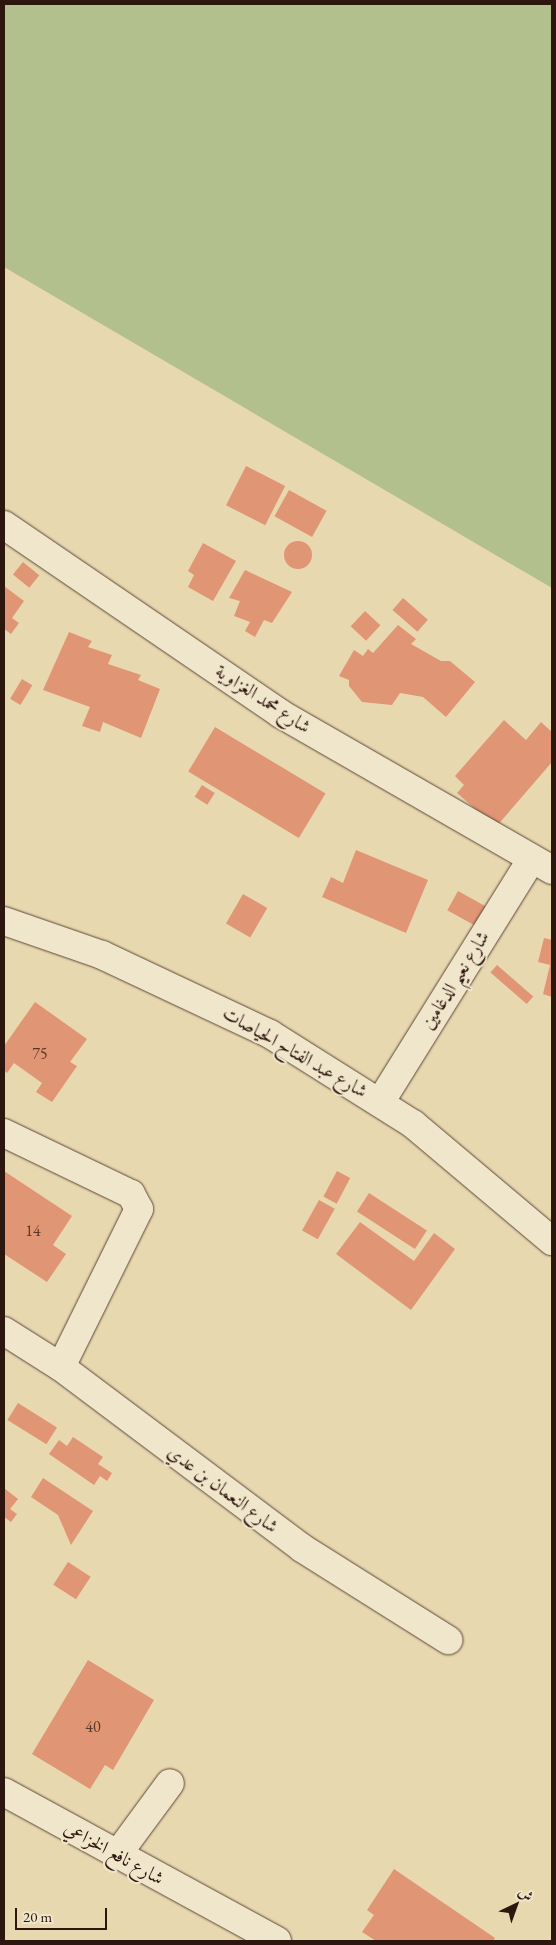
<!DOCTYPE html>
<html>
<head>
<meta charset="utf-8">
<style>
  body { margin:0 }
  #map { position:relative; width:556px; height:1945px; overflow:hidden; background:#e8d8b0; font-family:"EB Garamond",Amiri,serif }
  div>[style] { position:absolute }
  .green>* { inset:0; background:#b2c08e }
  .building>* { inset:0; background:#e09575; transform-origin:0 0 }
  .round { border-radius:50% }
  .roads { filter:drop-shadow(0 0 1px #5c4636) drop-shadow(0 0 1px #5c4636) }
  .minor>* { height:28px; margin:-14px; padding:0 14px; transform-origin:14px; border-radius:14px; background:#f0e6cc }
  span { translate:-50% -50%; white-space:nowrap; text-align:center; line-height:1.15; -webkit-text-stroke:4px #f0e6cc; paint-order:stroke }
  .number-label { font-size:16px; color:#5a3628 }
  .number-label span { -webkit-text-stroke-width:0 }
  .street-label { font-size:19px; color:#2d160e }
  .frame { position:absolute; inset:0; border:5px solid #2d160e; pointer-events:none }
  .north { position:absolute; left:491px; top:1880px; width:50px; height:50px; -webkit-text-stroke:4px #f0e6cc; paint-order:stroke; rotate:42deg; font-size:14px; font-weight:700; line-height:20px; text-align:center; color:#2d160e }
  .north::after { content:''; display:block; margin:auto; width:18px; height:22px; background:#2d160e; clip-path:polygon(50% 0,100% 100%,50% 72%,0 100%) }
  .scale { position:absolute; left:15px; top:1908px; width:92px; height:22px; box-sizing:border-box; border:2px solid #2d160e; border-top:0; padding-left:6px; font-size:15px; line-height:18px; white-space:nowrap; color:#2d160e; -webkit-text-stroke:4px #f0e6cc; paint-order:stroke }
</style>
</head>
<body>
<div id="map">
  <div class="green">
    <div style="clip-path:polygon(4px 4px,552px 4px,552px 588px,4px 267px)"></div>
  </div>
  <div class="building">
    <div style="left:246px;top:466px;width:44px;height:44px;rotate:27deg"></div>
    <div style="left:289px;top:490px;width:43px;height:30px;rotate:29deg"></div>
    <div class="round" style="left:284px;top:541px;width:28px;height:28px"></div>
    <div style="clip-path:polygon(203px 543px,236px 561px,213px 601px,188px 587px,194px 575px,188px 571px)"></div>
    <div style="left:23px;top:562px;width:21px;height:16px;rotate:39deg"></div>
    <div style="clip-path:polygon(245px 570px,292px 592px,272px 623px,264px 620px,255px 637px,245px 631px,250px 622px,234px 616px,240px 601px,229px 598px)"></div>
    <div style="clip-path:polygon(4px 586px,24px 601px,12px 618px,19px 623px,11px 634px,4px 629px)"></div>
    <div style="left:403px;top:598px;width:33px;height:16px;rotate:41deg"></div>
    <div style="left:365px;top:611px;width:21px;height:21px;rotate:43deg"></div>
    <div style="clip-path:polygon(398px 625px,416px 639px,411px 644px,441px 661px,450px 661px,475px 682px,446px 717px,423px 697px,400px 693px,392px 705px,362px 702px,349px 686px,349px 680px,339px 676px,354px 650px,363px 656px,368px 649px,373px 653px)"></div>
    <div style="clip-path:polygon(69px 632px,92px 641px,88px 647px,112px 655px,108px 664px,141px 675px,138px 680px,160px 689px,141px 738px,103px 722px,100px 732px,82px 726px,90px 707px,43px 690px)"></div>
    <div style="left:22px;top:679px;width:12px;height:23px;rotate:31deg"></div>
    <div style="clip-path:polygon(504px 720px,526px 740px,541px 722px,552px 732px,552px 762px,496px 827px,457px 793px,464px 785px,455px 776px)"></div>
    <div style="left:215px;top:727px;width:129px;height:52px;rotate:31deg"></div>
    <div style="left:202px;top:785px;width:15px;height:14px;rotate:32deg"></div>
    <div style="clip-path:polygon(356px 850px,428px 880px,406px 933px,322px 897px,331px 877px,343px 883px)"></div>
    <div style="left:458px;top:891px;width:33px;height:22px;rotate:29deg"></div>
    <div style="left:243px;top:894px;width:28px;height:34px;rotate:30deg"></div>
    <div style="clip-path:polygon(544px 938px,552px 940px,552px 997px,543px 994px,550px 965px,538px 962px)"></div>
    <div style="left:497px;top:965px;width:48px;height:10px;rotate:41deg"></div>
    <div style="clip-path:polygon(35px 1002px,87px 1039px,70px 1062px,77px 1066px,52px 1102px,36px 1092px,42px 1083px,14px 1063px,7px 1073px,4px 1070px,4px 1046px)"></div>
    <div style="clip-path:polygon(4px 1171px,72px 1216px,53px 1245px,66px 1254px,47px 1282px,4px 1254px)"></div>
    <div style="left:337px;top:1171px;width:15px;height:29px;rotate:28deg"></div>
    <div style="left:369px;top:1193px;width:69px;height:22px;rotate:33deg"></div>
    <div style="left:319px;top:1200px;width:18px;height:35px;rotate:29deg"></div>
    <div style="clip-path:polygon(360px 1222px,414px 1261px,434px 1233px,455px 1249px,411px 1310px,336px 1254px)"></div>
    <div style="left:18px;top:1403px;width:46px;height:20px;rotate:32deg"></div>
    <div style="clip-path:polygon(73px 1437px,103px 1457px,98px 1464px,112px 1473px,107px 1481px,100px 1476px,94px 1485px,49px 1454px,59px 1440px,67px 1446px)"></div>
    <div style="clip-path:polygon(43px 1478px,93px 1511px,71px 1545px,58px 1515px,31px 1497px)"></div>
    <div style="clip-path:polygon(4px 1488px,18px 1499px,10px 1509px,17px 1514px,11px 1522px,4px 1517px)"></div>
    <div style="left:68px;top:1562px;width:27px;height:27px;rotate:33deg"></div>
    <div style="clip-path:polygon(88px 1660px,154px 1700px,113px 1770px,105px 1765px,90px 1789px,32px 1754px)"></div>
    <div style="clip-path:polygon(394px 1869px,495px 1938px,493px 1941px,376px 1941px,362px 1932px,374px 1915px,367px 1910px)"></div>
  </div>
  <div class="roads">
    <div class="minor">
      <div style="left:4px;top:525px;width:335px;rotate:34.3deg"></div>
      <div style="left:281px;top:714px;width:313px;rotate:29.9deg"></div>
      <div style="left:4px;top:921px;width:104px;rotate:19.1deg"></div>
      <div style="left:102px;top:955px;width:186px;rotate:25.2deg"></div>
      <div style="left:270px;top:1034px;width:169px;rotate:32.2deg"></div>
      <div style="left:413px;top:1124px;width:182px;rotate:40.1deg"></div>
      <div style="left:381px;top:1101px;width:284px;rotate:-58.1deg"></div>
      <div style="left:4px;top:1133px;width:141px;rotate:25.7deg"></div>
      <div style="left:131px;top:1194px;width:17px;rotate:62deg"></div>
      <div style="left:139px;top:1209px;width:176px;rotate:116.3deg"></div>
      <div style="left:4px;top:1331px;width:67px;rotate:32.3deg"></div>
      <div style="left:61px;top:1367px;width:301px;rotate:36.9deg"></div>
      <div style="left:302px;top:1548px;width:173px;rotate:32.2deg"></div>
      <div style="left:4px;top:1792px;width:311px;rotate:28.6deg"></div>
      <div style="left:117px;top:1855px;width:89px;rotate:-53.6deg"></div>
    </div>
  </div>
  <div class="number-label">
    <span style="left:40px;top:1054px">75</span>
    <span style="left:33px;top:1231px">14</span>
    <span style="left:93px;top:1727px">40</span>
  </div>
  <div class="street-label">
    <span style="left:263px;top:699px;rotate:33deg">شارع محمد الغزاوية</span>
    <span style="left:455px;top:980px;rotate:-58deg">شارع نعيم الدغامين</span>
    <span style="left:295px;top:1052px;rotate:30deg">شارع عبد الفتاح الحياصات</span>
    <span style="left:223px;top:1489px;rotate:37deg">شارع النعمان بن عدي</span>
    <span style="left:114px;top:1853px;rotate:29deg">شارع نافع الخزاعي</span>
  </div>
  <div class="frame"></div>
  <div class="north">ش</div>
  <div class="scale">20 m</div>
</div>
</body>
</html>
